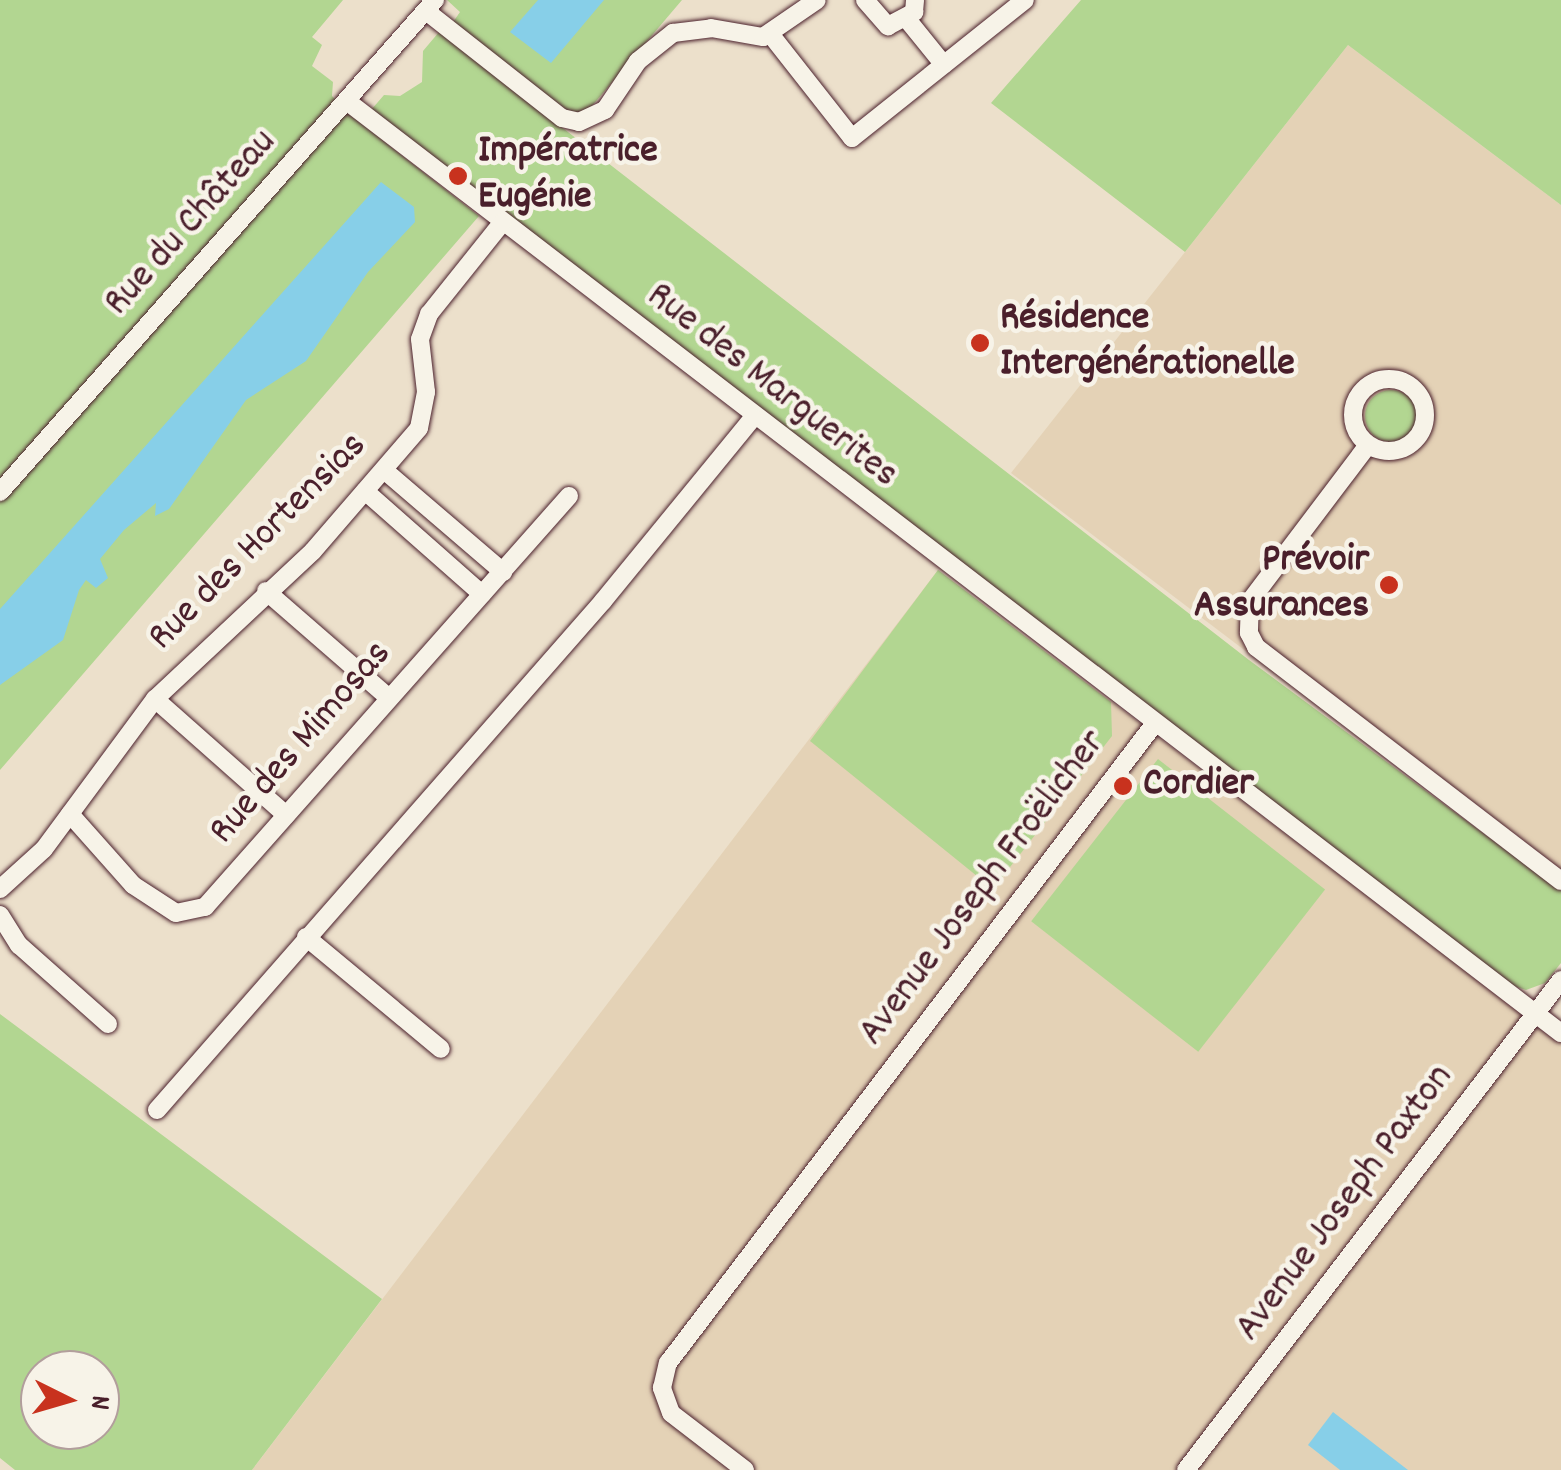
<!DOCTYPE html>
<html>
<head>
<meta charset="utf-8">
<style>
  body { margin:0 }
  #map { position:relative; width:1561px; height:1470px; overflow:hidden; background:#ece0cb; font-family:Dekko,sans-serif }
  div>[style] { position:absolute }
  .built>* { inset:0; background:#e4d2b6 }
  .green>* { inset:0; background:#b2d691; transform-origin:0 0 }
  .round { border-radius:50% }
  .water>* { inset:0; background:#87cfe8 }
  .roads { filter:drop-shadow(0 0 2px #4a1f2b) drop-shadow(0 0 2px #4a1f2b) }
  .minor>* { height:18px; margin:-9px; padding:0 9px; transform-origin:9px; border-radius:9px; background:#f7f3e8 }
  .minor>.ring { margin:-9px; padding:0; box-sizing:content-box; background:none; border:18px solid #f7f3e8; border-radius:50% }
  .dots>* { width:28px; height:28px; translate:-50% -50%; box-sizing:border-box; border:5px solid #f7f3e8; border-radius:50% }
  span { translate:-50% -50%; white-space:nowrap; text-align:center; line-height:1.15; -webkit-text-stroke:9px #f7f3e8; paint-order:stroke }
  .poi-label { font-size:40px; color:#4a1f2b; font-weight:700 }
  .left { translate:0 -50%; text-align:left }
  .right { translate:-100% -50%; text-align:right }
  .street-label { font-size:40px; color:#4a1f2b }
  .north { position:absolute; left:20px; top:1350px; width:100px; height:100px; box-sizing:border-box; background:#f7f3e8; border:2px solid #b29e9c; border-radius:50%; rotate:95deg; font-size:28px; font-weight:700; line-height:40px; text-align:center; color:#4a1f2b }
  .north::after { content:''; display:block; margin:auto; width:35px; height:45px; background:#c8321e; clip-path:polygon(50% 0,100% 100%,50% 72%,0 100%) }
</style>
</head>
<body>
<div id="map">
  <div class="built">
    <div style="clip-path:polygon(1348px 45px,1561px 205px,1561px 890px,1011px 473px)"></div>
    <div style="clip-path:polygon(938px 570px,1561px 1043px,1561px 1470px,252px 1470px)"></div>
  </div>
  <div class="green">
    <div style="clip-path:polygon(0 0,343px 0,312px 37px,322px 45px,312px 66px,333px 82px,332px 96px,349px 114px,479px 216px,0 770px)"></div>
    <div style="clip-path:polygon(447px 0,682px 0,586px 113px,575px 116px,451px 25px,460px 12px)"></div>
    <div style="clip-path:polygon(1081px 0,1561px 0,1561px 205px,1348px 45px,1185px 252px,991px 103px)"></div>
    <div style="clip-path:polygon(439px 32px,1249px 660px,1561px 891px,1561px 963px,1545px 983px,1526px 990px,1505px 983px,371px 110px,384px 95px,400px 96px,422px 82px,423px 51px)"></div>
    <div class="round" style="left:1365px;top:390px;width:52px;height:52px"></div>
    <div style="clip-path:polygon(938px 570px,1111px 702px,1112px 736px,993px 889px,810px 741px)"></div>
    <div style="left:1158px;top:759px;width:212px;height:206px;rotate:38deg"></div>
    <div style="clip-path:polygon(evenodd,0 1014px,382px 1299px,252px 1470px,15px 1470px,0 1458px,0 1014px,40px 1370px,100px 1370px,100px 1430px,40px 1430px,40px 1370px)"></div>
  </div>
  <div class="water">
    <div style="clip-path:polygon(538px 0,604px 0,551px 63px,510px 32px)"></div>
    <div style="clip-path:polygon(381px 182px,414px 207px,415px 222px,368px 272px,306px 361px,246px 400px,169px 509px,155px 516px,156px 503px,124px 530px,100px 559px,108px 578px,96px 588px,86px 580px,79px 590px,63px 640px,0 685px,0 609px)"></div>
    <div style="clip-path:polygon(1333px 1412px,1408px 1470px,1340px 1470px,1308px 1445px)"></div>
  </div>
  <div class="roads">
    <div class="minor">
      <div style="left:865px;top:0;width:35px;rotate:49deg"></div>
      <div style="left:888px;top:26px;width:30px;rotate:-28deg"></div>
      <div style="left:914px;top:12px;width:12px;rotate:-85deg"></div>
      <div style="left:426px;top:11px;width:173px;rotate:38.2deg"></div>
      <div style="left:562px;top:118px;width:17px;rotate:13deg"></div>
      <div style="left:579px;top:122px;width:29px;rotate:-25deg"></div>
      <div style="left:605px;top:110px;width:59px;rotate:-56deg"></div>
      <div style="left:638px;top:61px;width:45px;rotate:-38.7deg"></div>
      <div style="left:673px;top:33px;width:38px;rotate:-7deg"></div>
      <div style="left:711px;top:28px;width:53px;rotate:9.8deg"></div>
      <div style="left:763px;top:37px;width:65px;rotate:-34.4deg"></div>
      <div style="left:906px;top:18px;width:60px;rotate:51deg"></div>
      <div style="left:771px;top:35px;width:131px;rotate:51.8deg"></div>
      <div style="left:852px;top:138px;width:221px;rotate:-38.6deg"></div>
      <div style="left:348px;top:102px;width:1529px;rotate:37.51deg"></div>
      <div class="ring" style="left:1353px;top:379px;width:54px;height:54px"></div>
      <div style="left:1368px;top:445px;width:196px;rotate:127.1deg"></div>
      <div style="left:1250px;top:601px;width:32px;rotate:92deg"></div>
      <div style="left:1249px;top:633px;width:16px;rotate:63deg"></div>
      <div style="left:1256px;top:647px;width:384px;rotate:37.5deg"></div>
      <div style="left:384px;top:470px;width:157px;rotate:40.6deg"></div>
      <div style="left:365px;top:491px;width:156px;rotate:41.4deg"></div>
      <div style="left:0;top:492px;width:657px;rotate:-48.52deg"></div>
      <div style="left:266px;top:591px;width:163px;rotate:41deg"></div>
      <div style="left:155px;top:699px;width:175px;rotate:41.5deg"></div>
      <div style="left:70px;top:814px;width:95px;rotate:48.4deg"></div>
      <div style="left:133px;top:885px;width:51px;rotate:33.1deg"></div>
      <div style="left:176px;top:913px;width:30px;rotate:-12deg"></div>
      <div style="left:205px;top:907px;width:549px;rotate:-48.47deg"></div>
      <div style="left:0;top:889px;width:59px;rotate:-42.3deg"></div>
      <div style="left:44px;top:849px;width:187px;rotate:-53.5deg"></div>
      <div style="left:155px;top:699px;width:216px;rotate:-43.1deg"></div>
      <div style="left:313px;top:551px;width:162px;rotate:-49.2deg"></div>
      <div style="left:419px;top:428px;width:37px;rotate:-79deg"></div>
      <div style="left:426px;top:392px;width:53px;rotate:-96.5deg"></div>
      <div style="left:420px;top:339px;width:27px;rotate:-70deg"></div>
      <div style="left:429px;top:314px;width:117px;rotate:-51.3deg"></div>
      <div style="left:0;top:915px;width:36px;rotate:58deg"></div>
      <div style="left:19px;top:945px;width:119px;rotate:41.6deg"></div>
      <div style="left:306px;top:937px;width:175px;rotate:39.7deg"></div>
      <div style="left:157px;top:1110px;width:677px;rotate:-48.77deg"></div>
      <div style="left:603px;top:601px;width:237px;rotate:-50.7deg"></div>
      <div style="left:745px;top:1470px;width:93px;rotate:-142.4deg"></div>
      <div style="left:671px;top:1413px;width:27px;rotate:-110deg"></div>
      <div style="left:662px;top:1388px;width:26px;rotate:-77deg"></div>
      <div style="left:668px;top:1363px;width:804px;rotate:-52.73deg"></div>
      <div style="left:1186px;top:1470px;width:617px;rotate:-52.57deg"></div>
    </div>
  </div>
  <div class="dots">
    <div style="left:458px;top:176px;background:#c8321e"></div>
    <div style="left:980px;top:343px;background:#c8321e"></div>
    <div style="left:1389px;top:585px;background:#c8321e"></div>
    <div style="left:1123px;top:786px;background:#c8321e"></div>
  </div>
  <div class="poi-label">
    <span class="left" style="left:478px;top:176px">Impératrice<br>Eugénie</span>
    <span class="left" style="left:1000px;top:343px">Résidence<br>Intergénérationelle</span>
    <span class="right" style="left:1369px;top:585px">Prévoir<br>Assurances</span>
    <span class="left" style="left:1143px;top:786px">Cordier</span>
  </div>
  <div class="street-label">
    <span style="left:192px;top:224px;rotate:-48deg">Rue du Château</span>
    <span style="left:771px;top:387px;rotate:38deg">Rue des Marguerites</span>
    <span style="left:259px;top:543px;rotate:-45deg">Rue des Hortensias</span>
    <span style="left:302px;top:744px;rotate:-49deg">Rue des Mimosas</span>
    <span style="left:984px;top:889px;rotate:-53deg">Avenue Joseph Froëlicher</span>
    <span style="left:1346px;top:1204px;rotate:-53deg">Avenue Joseph Paxton</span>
  </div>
  <div class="north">N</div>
</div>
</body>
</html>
